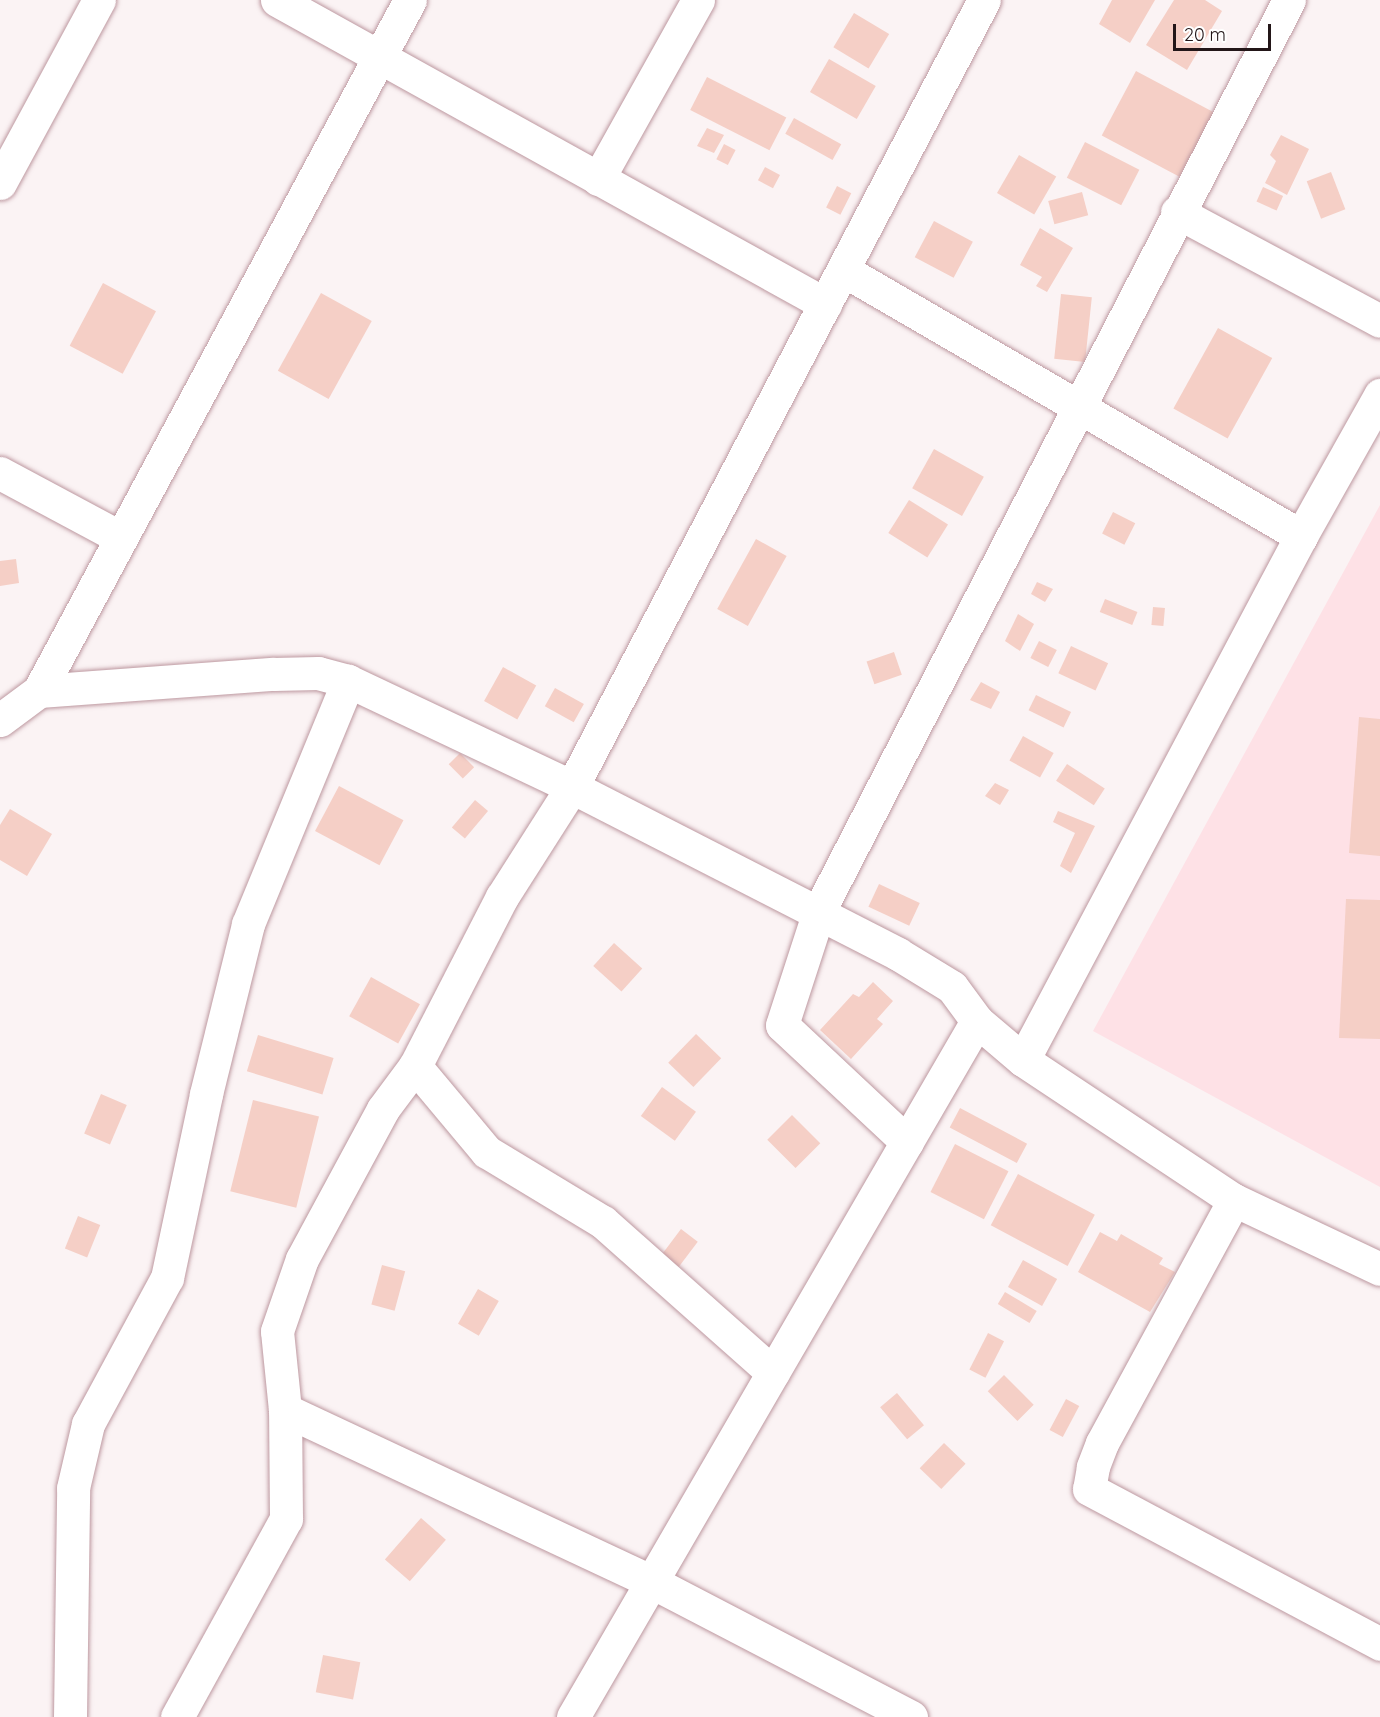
<!DOCTYPE html>
<html>
<head>
<meta charset="utf-8">
<style>
  body { margin:0 }
  #map { position:relative; width:1380px; height:1717px; overflow:hidden; background:#fbf3f4; font-family:Quicksand,sans-serif }
  div>[style] { position:absolute }
  .built>* { inset:0; background:#fee1e6 }
  .building>* { inset:0; background:#f5cfc6; transform-origin:0 0 }
  .roads { filter:drop-shadow(0 0 2px #bd98a0) drop-shadow(0 0 2px #bd98a0) }
  .minor>* { height:33px; margin:-16.5px; padding:0 16.5px; transform-origin:16.5px; border-radius:16.5px; background:#fff }
  span { translate:-50% -50%; white-space:nowrap; text-align:center; line-height:1.15; -webkit-text-stroke:4.5px #fff; paint-order:stroke }
  .scale { position:absolute; left:1173px; top:24px; width:98px; height:27px; box-sizing:border-box; border:3px solid #231618; border-top:0; padding-left:8px; font-size:18px; line-height:21px; white-space:nowrap; color:#231618; -webkit-text-stroke:4px #fff; paint-order:stroke }
</style>
</head>
<body>
<div id="map">
  <div class="built">
    <div style="clip-path:polygon(1380px 505px,1380px 1187px,1093px 1031px)"></div>
  </div>
  <div class="building">
    <div style="clip-path:polygon(1112px 0,1155px 0,1130px 43px,1099px 24px)"></div>
    <div style="clip-path:polygon(1174px 0,1205px 0,1222px 11px,1187px 70px,1146px 45px)"></div>
    <div style="left:854px;top:13px;width:41px;height:40px;rotate:31deg"></div>
    <div style="left:829px;top:59px;width:54px;height:38px;rotate:30deg"></div>
    <div style="left:1136px;top:71px;width:88px;height:73px;rotate:28deg"></div>
    <div style="left:707px;top:77px;width:89px;height:37px;rotate:27deg"></div>
    <div style="left:794px;top:118px;width:54px;height:18px;rotate:29deg"></div>
    <div style="clip-path:polygon(707px 128px,724px 135px,714px 153px,697px 146px)"></div>
    <div style="clip-path:polygon(1281px 135px,1309px 149px,1287px 195px,1265px 183px,1276px 161px,1270px 155px)"></div>
    <div style="left:1085px;top:142px;width:61px;height:40px;rotate:27deg"></div>
    <div style="left:724px;top:144px;width:13px;height:17px;rotate:27deg"></div>
    <div style="left:1019px;top:155px;width:43px;height:44px;rotate:30deg"></div>
    <div style="left:765px;top:167px;width:17px;height:15px;rotate:28deg"></div>
    <div style="left:1331px;top:172px;width:40px;height:26px;rotate:69deg"></div>
    <div style="left:837px;top:186px;width:16px;height:24px;rotate:27deg"></div>
    <div style="left:1263px;top:187px;width:22px;height:16px;rotate:24deg"></div>
    <div style="left:1082px;top:192px;width:24px;height:35px;rotate:75deg"></div>
    <div style="left:934px;top:221px;width:44px;height:41px;rotate:28deg"></div>
    <div style="clip-path:polygon(1040px 228px,1073px 248px,1047px 292px,1036px 286px,1042px 277px,1020px 265px)"></div>
    <div style="left:103px;top:283px;width:60px;height:71px;rotate:28deg"></div>
    <div style="left:321px;top:293px;width:58px;height:89px;rotate:29deg"></div>
    <div style="left:1061px;top:294px;width:31px;height:65px;rotate:6deg"></div>
    <div style="left:1218px;top:328px;width:62px;height:92px;rotate:29deg"></div>
    <div style="left:934px;top:449px;width:57px;height:45px;rotate:29deg"></div>
    <div style="left:909px;top:500px;width:46px;height:39px;rotate:32deg"></div>
    <div style="left:1113px;top:512px;width:25px;height:24px;rotate:27deg"></div>
    <div style="left:756px;top:539px;width:35px;height:80px;rotate:29deg"></div>
    <div style="clip-path:polygon(16px 559px,19px 583px,0 586px,0 561px)"></div>
    <div style="clip-path:polygon(1037px 582px,1053px 589px,1045px 602px,1031px 594px)"></div>
    <div style="left:1105px;top:599px;width:35px;height:14px;rotate:22deg"></div>
    <div style="left:1153px;top:607px;width:12px;height:18px;rotate:5deg"></div>
    <div style="clip-path:polygon(1018px 614px,1034px 624px,1020px 651px,1005px 641px)"></div>
    <div style="left:1039px;top:641px;width:20px;height:19px;rotate:27deg"></div>
    <div style="left:1071px;top:646px;width:41px;height:30px;rotate:25deg"></div>
    <div style="left:894px;top:652px;width:24px;height:29px;rotate:71deg"></div>
    <div style="left:503px;top:667px;width:38px;height:39px;rotate:29deg"></div>
    <div style="clip-path:polygon(981px 682px,1000px 692px,991px 709px,970px 700px)"></div>
    <div style="left:555px;top:688px;width:33px;height:21px;rotate:29deg"></div>
    <div style="left:1036px;top:695px;width:39px;height:17px;rotate:26deg"></div>
    <div style="clip-path:polygon(1359px 717px,1380px 719px,1380px 856px,1349px 853px)"></div>
    <div style="left:1023px;top:736px;width:35px;height:28px;rotate:29deg"></div>
    <div style="left:460px;top:753px;width:20px;height:16px;rotate:45deg"></div>
    <div style="left:1067px;top:764px;width:45px;height:20px;rotate:33deg"></div>
    <div style="clip-path:polygon(995px 783px,1009px 790px,1000px 805px,985px 796px)"></div>
    <div style="left:339px;top:786px;width:73px;height:51px;rotate:28deg"></div>
    <div style="left:475px;top:800px;width:17px;height:36px;rotate:40deg"></div>
    <div style="clip-path:polygon(10px 809px,52px 834px,27px 876px,0 860px,0 825px)"></div>
    <div style="clip-path:polygon(1058px 811px,1095px 826px,1071px 873px,1060px 866px,1075px 833px,1053px 822px)"></div>
    <div style="left:879px;top:884px;width:45px;height:25px;rotate:25deg"></div>
    <div style="clip-path:polygon(1346px 899px,1380px 900px,1380px 1039px,1339px 1038px)"></div>
    <div style="left:614px;top:943px;width:38px;height:31px;rotate:42deg"></div>
    <div style="left:371px;top:977px;width:56px;height:45px;rotate:29deg"></div>
    <div style="clip-path:polygon(873px 982px,893px 1001px,877px 1019px,883px 1024px,851px 1059px,820px 1030px,853px 994px,859px 997px)"></div>
    <div style="left:696px;top:1034px;width:35px;height:40px;rotate:44deg"></div>
    <div style="left:258px;top:1035px;width:79px;height:38px;rotate:17deg"></div>
    <div style="left:662px;top:1087px;width:42px;height:36px;rotate:36deg"></div>
    <div style="left:101px;top:1094px;width:28px;height:43px;rotate:23deg"></div>
    <div style="left:253px;top:1100px;width:68px;height:94px;rotate:14deg"></div>
    <div style="left:960px;top:1108px;width:76px;height:22px;rotate:28deg"></div>
    <div style="left:792px;top:1115px;width:40px;height:35px;rotate:45deg"></div>
    <div style="left:955px;top:1144px;width:60px;height:54px;rotate:27deg"></div>
    <div style="left:1018px;top:1174px;width:87px;height:58px;rotate:28deg"></div>
    <div style="left:78px;top:1216px;width:24px;height:35px;rotate:22deg"></div>
    <div style="left:681px;top:1229px;width:21px;height:39px;rotate:37deg"></div>
    <div style="clip-path:polygon(1100px 1232px,1117px 1241px,1121px 1234px,1163px 1258px,1159px 1264px,1175px 1272px,1150px 1312px,1078px 1272px)"></div>
    <div style="left:1023px;top:1260px;width:39px;height:31px;rotate:29deg"></div>
    <div style="left:382px;top:1265px;width:24px;height:41px;rotate:15deg"></div>
    <div style="left:478px;top:1289px;width:24px;height:40px;rotate:30deg"></div>
    <div style="left:1005px;top:1292px;width:37px;height:14px;rotate:31deg"></div>
    <div style="left:988px;top:1333px;width:18px;height:41px;rotate:27deg"></div>
    <div style="left:1004px;top:1375px;width:42px;height:23px;rotate:45deg"></div>
    <div style="left:897px;top:1393px;width:42px;height:22px;rotate:50deg"></div>
    <div style="left:1066px;top:1399px;width:15px;height:35px;rotate:28deg"></div>
    <div style="left:944px;top:1443px;width:30px;height:35px;rotate:44deg"></div>
    <div style="left:421px;top:1518px;width:33px;height:55px;rotate:41deg"></div>
    <div style="left:323px;top:1655px;width:38px;height:38px;rotate:11deg"></div>
  </div>
  <div class="roads">
    <div class="minor">
      <div style="left:277px;top:0;width:627px;rotate:29.02deg"></div>
      <div style="left:598px;top:179px;width:205px;rotate:-60.8deg"></div>
      <div style="left:0;top:183px;width:208px;rotate:-61.6deg"></div>
      <div style="left:1177px;top:212px;width:230px;rotate:28.2deg"></div>
      <div style="left:843px;top:270px;width:530px;rotate:30.15deg"></div>
      <div style="left:0;top:473px;width:137px;rotate:28.2deg"></div>
      <div style="left:39px;top:691px;width:235px;rotate:-4.2deg"></div>
      <div style="left:273px;top:674px;width:45px;rotate:-1.3deg"></div>
      <div style="left:318px;top:673px;width:31px;rotate:15deg"></div>
      <div style="left:348px;top:681px;width:248px;rotate:25.3deg"></div>
      <div style="left:572px;top:787px;width:366px;rotate:27.1deg"></div>
      <div style="left:898px;top:954px;width:63px;rotate:31.4deg"></div>
      <div style="left:952px;top:987px;width:42px;rotate:53.7deg"></div>
      <div style="left:977px;top:1021px;width:60px;rotate:40.3deg"></div>
      <div style="left:1023px;top:1060px;width:253px;rotate:33.6deg"></div>
      <div style="left:1234px;top:1200px;width:161px;rotate:25.3deg"></div>
      <div style="left:0;top:720px;width:49px;rotate:-36.6deg"></div>
      <div style="left:39px;top:691px;width:784px;rotate:-61.77deg"></div>
      <div style="left:1023px;top:1060px;width:593px;rotate:-62.05deg"></div>
      <div style="left:1301px;top:536px;width:162px;rotate:-60.7deg"></div>
      <div style="left:415px;top:1066px;width:112px;rotate:50.1deg"></div>
      <div style="left:487px;top:1152px;width:135px;rotate:31.1deg"></div>
      <div style="left:603px;top:1222px;width:227px;rotate:41.6deg"></div>
      <div style="left:907px;top:1142px;width:171px;rotate:-136.9deg"></div>
      <div style="left:782px;top:1025px;width:120px;rotate:-72deg"></div>
      <div style="left:819px;top:911px;width:1025px;rotate:-62.71deg"></div>
      <div style="left:1234px;top:1200px;width:277px;rotate:118.5deg"></div>
      <div style="left:1102px;top:1443px;width:26px;rotate:111deg"></div>
      <div style="left:1093px;top:1467px;width:22px;rotate:100deg"></div>
      <div style="left:1089px;top:1489px;width:330px;rotate:28deg"></div>
      <div style="left:285px;top:1410px;width:405px;rotate:25.1deg"></div>
      <div style="left:652px;top:1582px;width:292px;rotate:27.5deg"></div>
      <div style="left:70px;top:1717px;width:229px;rotate:-89.2deg"></div>
      <div style="left:73px;top:1488px;width:66px;rotate:-76.8deg"></div>
      <div style="left:88px;top:1424px;width:166px;rotate:-61.6deg"></div>
      <div style="left:167px;top:1278px;width:188px;rotate:-78deg"></div>
      <div style="left:206px;top:1094px;width:175px;rotate:-76.1deg"></div>
      <div style="left:248px;top:924px;width:263px;rotate:-67.6deg"></div>
      <div style="left:177px;top:1717px;width:226px;rotate:-61.2deg"></div>
      <div style="left:286px;top:1519px;width:109px;rotate:-90.5deg"></div>
      <div style="left:285px;top:1410px;width:79px;rotate:-95.8deg"></div>
      <div style="left:277px;top:1331px;width:76px;rotate:-70.9deg"></div>
      <div style="left:302px;top:1259px;width:170px;rotate:-61.6deg"></div>
      <div style="left:383px;top:1109px;width:54px;rotate:-53.3deg"></div>
      <div style="left:415px;top:1066px;width:190px;rotate:-62.8deg"></div>
      <div style="left:502px;top:897px;width:130px;rotate:-57.5deg"></div>
      <div style="left:572px;top:787px;width:888px;rotate:-62.37deg"></div>
      <div style="left:573px;top:1717px;width:805px;rotate:-59.87deg"></div>
    </div>
  </div>
  <div class="scale">20 m</div>
</div>
</body>
</html>
